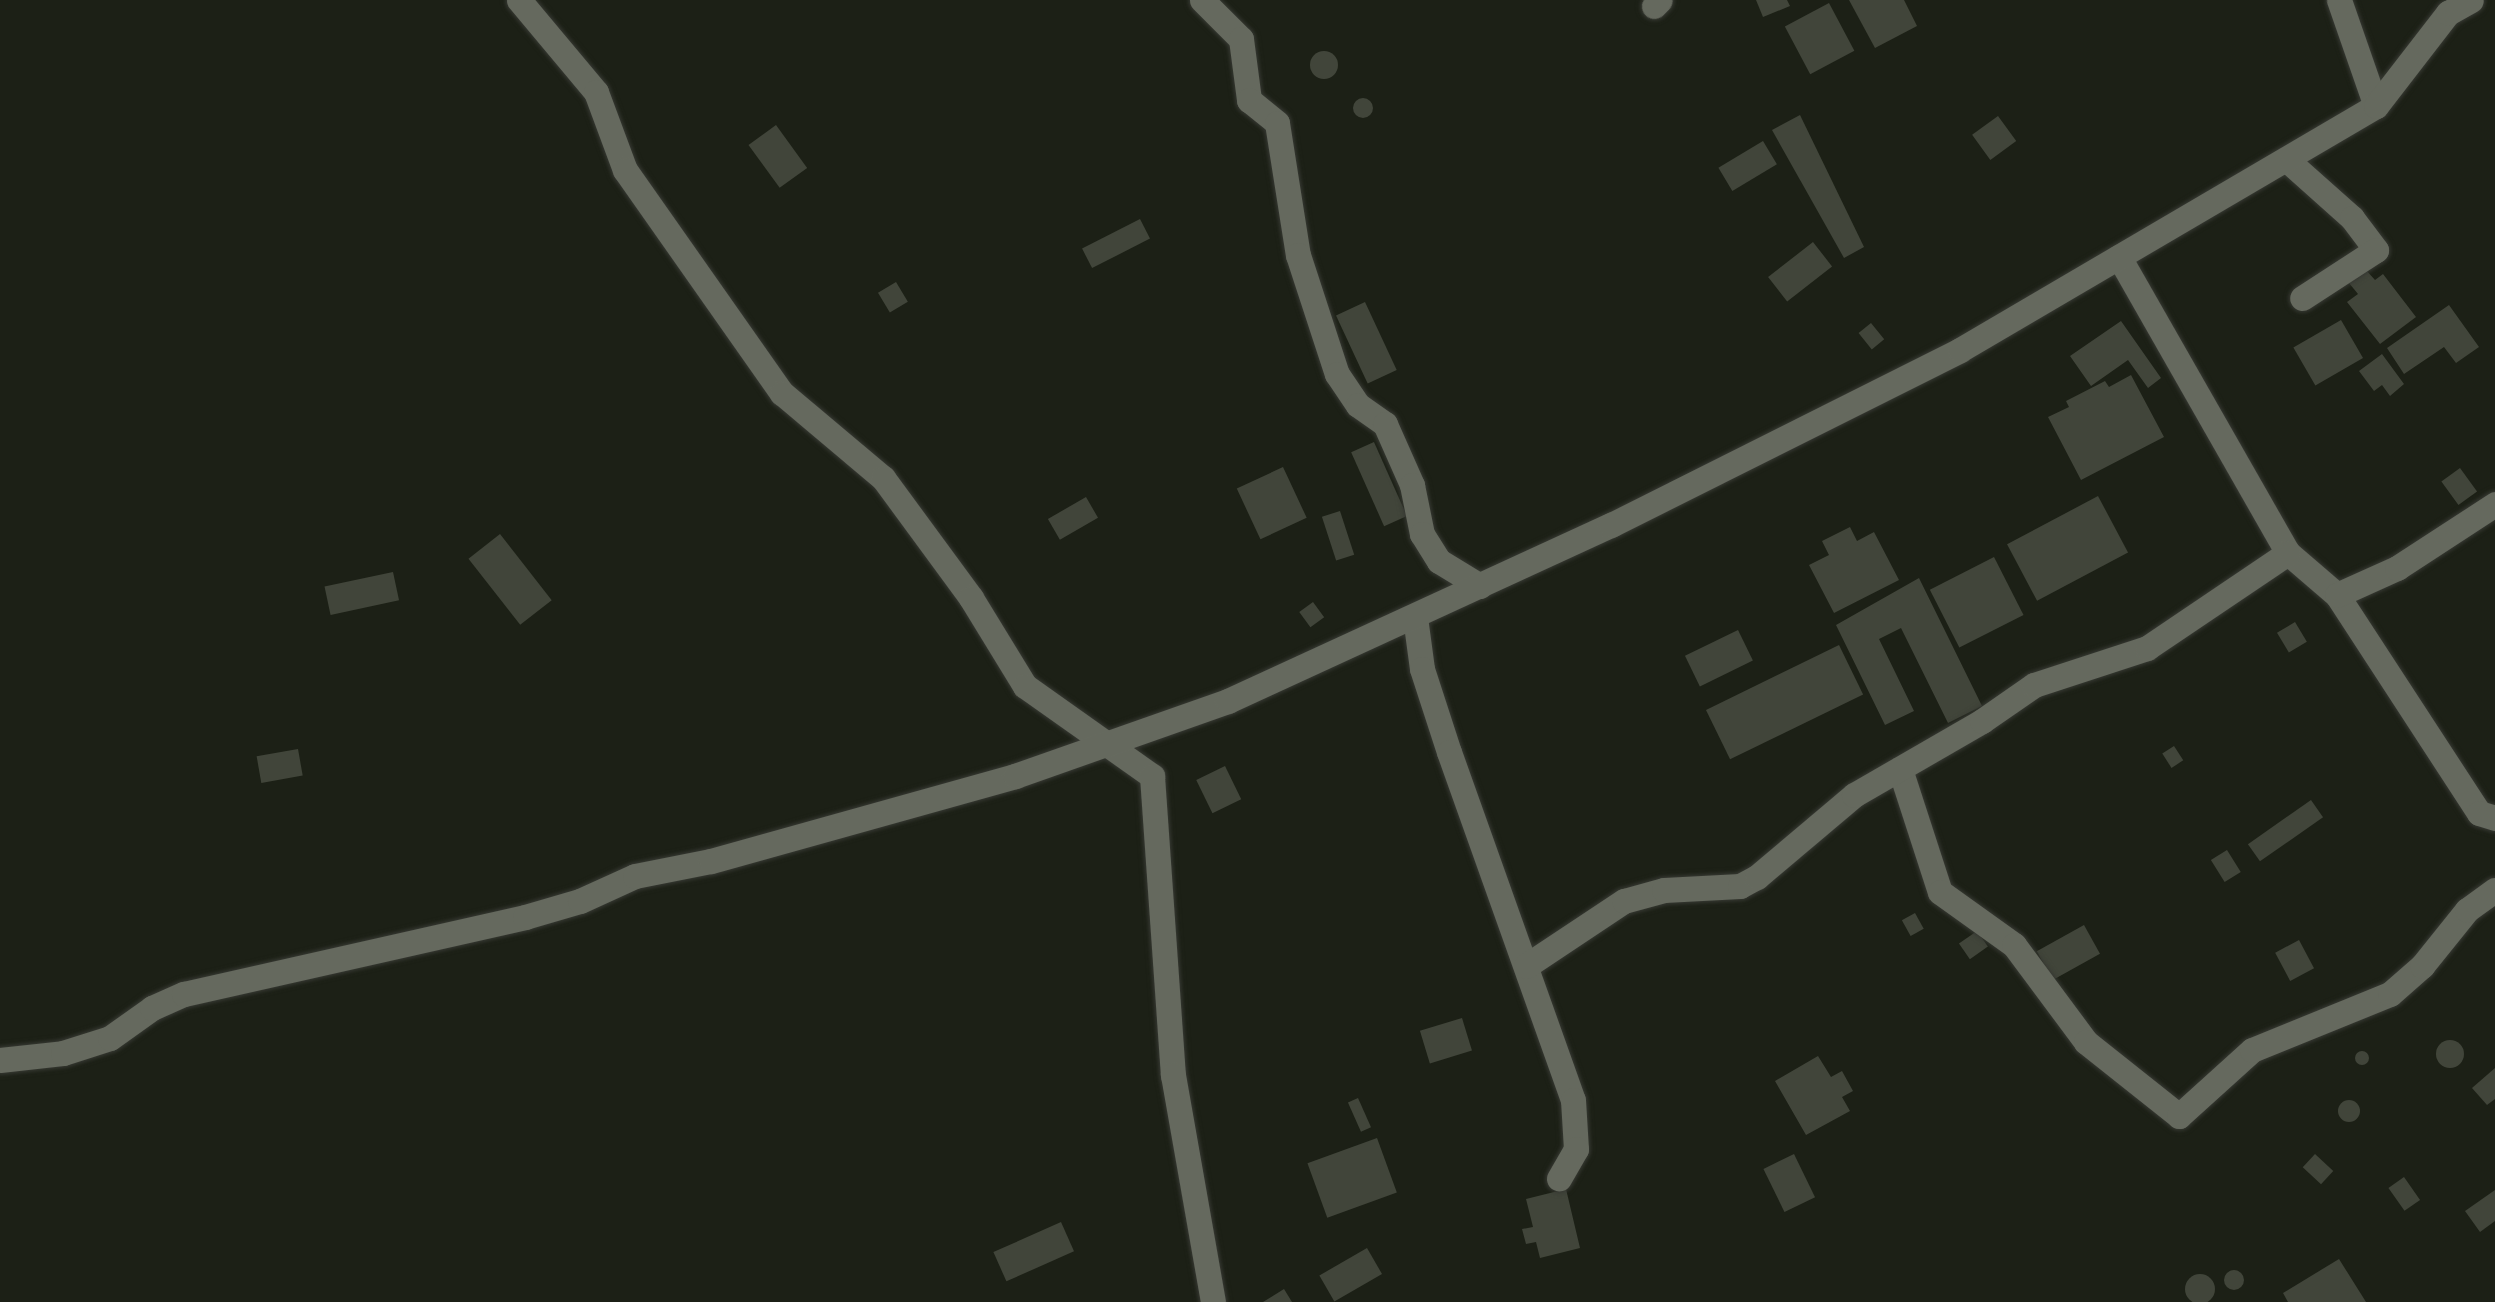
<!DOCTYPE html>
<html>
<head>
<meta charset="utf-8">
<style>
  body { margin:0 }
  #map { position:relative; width:2495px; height:1302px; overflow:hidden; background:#1c2016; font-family:Karla,sans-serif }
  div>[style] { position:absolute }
  .building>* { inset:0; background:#41453a; transform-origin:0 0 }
  .round { border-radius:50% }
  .roads { filter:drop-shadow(0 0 2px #373933) drop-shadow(0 0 2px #373933) }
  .street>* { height:25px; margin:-12.5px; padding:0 12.5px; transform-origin:12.5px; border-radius:12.5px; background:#65695e }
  span { translate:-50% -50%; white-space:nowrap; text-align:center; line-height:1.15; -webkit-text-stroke:8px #1c2016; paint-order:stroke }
</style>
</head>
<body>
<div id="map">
  <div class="building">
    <div style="clip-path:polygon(1756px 0,1787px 0,1790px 6px,1763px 17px)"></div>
    <div style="clip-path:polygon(1849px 0,1904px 0,1917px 26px,1875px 48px)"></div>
    <div style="left:1829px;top:3px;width:54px;height:50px;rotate:62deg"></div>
    <div class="round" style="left:1310px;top:51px;width:28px;height:28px"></div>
    <div class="round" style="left:1353px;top:98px;width:20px;height:20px"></div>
    <div style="clip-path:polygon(1800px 115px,1864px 247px,1844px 258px,1772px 130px)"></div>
    <div style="left:1998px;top:116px;width:31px;height:32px;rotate:54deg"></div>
    <div style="left:776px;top:125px;width:53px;height:34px;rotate:54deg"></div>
    <div style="left:1763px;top:141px;width:27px;height:52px;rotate:59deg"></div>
    <div style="left:1140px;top:219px;width:22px;height:65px;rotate:63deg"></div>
    <div style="left:1813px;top:242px;width:31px;height:57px;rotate:52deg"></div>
    <div style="clip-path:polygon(2366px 270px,2375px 280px,2383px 274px,2416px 317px,2380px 344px,2347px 302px,2358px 294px,2349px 283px)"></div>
    <div style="left:896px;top:282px;width:23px;height:21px;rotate:59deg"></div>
    <div style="left:1365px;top:302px;width:75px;height:32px;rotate:65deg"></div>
    <div style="clip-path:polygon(2449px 305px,2479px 347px,2456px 363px,2444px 347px,2404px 374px,2387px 348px)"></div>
    <div style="left:2341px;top:320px;width:44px;height:55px;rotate:60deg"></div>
    <div style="clip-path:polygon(2121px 321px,2161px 378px,2148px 388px,2128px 360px,2091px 386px,2070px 356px)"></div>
    <div style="left:1871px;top:323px;width:21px;height:16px;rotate:51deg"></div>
    <div style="clip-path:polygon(2382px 354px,2404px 384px,2390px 396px,2382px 385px,2374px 391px,2359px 371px)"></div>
    <div style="clip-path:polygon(2131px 375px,2164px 437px,2081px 480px,2048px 417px,2069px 407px,2066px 401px,2105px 381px,2109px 387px)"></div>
    <div style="left:1374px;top:442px;width:81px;height:25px;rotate:66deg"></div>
    <div style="left:1283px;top:467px;width:56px;height:51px;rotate:65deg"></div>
    <div style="left:2460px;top:468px;width:29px;height:23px;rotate:54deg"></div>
    <div style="left:2098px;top:496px;width:64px;height:103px;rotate:62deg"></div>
    <div style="left:1086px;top:497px;width:24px;height:44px;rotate:60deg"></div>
    <div style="left:1340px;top:511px;width:46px;height:19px;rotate:72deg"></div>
    <div style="clip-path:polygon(1850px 527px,1857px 541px,1874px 532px,1899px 580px,1834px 613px,1809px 565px,1829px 555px,1822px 541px)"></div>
    <div style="left:500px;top:534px;width:84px;height:40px;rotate:52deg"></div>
    <div style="left:1994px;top:557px;width:65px;height:72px;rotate:63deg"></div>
    <div style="left:393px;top:572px;width:29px;height:70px;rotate:78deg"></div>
    <div style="clip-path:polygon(1919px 578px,1982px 706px,1948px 723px,1901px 628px,1879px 639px,1914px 711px,1885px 725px,1836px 625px)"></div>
    <div style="left:1313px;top:602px;width:19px;height:17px;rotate:54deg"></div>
    <div style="left:2295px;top:622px;width:23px;height:21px;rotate:59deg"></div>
    <div style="left:1738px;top:630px;width:34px;height:59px;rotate:64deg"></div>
    <div style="left:1839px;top:645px;width:55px;height:148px;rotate:64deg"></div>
    <div style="left:2174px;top:746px;width:17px;height:14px;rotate:57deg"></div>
    <div style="left:298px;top:749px;width:27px;height:42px;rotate:80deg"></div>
    <div style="left:1225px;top:766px;width:37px;height:32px;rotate:64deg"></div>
    <div style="left:2311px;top:800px;width:21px;height:77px;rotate:55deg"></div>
    <div style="left:2227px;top:850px;width:26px;height:19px;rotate:58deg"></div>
    <div style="left:1915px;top:913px;width:18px;height:15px;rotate:61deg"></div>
    <div style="left:2084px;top:925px;width:33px;height:54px;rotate:61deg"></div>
    <div style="left:1977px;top:931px;width:19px;height:22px;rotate:55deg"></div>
    <div style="left:2299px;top:940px;width:32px;height:27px;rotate:62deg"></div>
    <div style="left:1462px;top:1018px;width:34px;height:44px;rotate:73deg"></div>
    <div class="round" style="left:2436px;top:1040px;width:28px;height:28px"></div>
    <div class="round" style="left:2355px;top:1051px;width:14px;height:14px"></div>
    <div style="clip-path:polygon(1818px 1056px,1831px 1077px,1842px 1071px,1853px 1091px,1842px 1097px,1850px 1111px,1806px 1135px,1775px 1081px)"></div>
    <div style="clip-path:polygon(2495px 1068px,2495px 1099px,2487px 1105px,2472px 1088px)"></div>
    <div style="left:1358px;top:1098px;width:32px;height:11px;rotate:66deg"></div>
    <div class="round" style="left:2338px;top:1100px;width:22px;height:22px"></div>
    <div style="left:1377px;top:1138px;width:58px;height:74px;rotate:70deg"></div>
    <div style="left:1794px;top:1154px;width:48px;height:34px;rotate:64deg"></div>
    <div style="left:2315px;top:1154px;width:25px;height:18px;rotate:43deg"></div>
    <div style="left:2404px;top:1177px;width:28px;height:19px;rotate:55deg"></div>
    <div style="clip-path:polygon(1566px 1189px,1580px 1248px,1540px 1258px,1536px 1242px,1526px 1244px,1522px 1229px,1533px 1227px,1526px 1199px)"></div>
    <div style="clip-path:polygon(2495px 1190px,2495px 1221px,2480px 1232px,2465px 1211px)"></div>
    <div style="left:1061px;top:1222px;width:32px;height:74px;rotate:66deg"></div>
    <div style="left:1367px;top:1248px;width:30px;height:55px;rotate:60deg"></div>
    <div style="clip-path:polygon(2339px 1259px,2366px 1302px,2288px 1302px,2283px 1293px)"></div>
    <div class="round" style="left:2224px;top:1270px;width:20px;height:20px"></div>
    <div class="round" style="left:2185px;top:1274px;width:30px;height:30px"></div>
    <div style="clip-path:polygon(1284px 1289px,1292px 1302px,1263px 1302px)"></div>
  </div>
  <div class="roads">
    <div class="street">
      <div style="left:519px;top:0;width:120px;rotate:50.1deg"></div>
      <div style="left:596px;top:92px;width:83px;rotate:69.6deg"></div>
      <div style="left:625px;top:170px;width:273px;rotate:54.9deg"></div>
      <div style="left:782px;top:393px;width:132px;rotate:40.1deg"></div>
      <div style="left:883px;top:478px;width:149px;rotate:53.7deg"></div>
      <div style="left:971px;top:598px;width:103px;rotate:58.5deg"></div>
      <div style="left:1025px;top:686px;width:156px;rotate:35.3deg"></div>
      <div style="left:1152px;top:776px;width:300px;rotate:86deg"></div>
      <div style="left:1173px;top:1075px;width:230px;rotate:80deg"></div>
      <div style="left:1202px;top:0;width:55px;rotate:45deg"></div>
      <div style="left:1241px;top:39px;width:62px;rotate:82.5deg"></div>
      <div style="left:1249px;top:100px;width:36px;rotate:39deg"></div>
      <div style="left:1277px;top:123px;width:134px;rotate:81deg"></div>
      <div style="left:1298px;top:255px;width:125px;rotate:71.9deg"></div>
      <div style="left:1337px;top:374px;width:37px;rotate:56deg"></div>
      <div style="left:1358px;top:405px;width:33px;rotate:35deg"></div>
      <div style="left:1385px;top:424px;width:67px;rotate:66.1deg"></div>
      <div style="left:1412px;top:485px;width:50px;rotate:78.5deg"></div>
      <div style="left:1422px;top:534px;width:32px;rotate:58deg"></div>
      <div style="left:1439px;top:561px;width:48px;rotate:31.4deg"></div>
      <div style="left:2339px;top:0;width:112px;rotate:70.8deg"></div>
      <div style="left:1654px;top:6px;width:8px;rotate:-45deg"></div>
      <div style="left:2287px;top:160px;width:87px;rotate:41.7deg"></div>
      <div style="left:2352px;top:218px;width:40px;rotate:53deg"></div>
      <div style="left:2376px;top:250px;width:88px;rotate:147deg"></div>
      <div style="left:2119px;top:257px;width:341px;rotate:60.3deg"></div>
      <div style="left:2288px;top:553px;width:65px;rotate:40.6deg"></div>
      <div style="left:2337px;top:595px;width:260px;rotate:56.9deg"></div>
      <div style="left:2479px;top:813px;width:17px;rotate:17deg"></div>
      <div style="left:2337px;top:595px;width:66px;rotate:-24.2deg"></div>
      <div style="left:2397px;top:568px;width:117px;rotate:-33.1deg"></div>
      <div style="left:1415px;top:617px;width:52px;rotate:82.3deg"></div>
      <div style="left:1422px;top:669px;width:87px;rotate:72deg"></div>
      <div style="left:1449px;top:752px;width:369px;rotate:70.4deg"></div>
      <div style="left:1573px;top:1100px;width:49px;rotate:86.5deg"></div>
      <div style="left:1576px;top:1149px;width:34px;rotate:120deg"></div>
      <div style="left:1900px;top:769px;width:129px;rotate:72deg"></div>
      <div style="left:1940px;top:892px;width:91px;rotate:35.6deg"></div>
      <div style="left:2014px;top:945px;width:121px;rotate:53.4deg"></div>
      <div style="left:2086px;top:1042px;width:119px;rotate:38.5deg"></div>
      <div style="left:2179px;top:1116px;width:98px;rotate:-42.1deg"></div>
      <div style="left:2252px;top:1050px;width:149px;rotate:-22.1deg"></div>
      <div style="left:2390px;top:994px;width:43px;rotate:-41.2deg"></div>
      <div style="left:2422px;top:966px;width:72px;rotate:-51.2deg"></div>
      <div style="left:2467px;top:910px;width:34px;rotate:-36deg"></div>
      <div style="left:1526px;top:966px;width:118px;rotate:-33.6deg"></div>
      <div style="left:1624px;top:901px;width:41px;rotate:-15.4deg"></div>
      <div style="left:1664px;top:890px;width:76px;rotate:-3deg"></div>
      <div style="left:1740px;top:886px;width:19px;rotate:-28deg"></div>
      <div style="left:1757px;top:877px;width:127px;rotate:-40.2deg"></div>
      <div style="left:1854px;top:795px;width:148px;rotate:-30deg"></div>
      <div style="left:1982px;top:721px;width:63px;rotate:-34.7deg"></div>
      <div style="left:2034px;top:685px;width:119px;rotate:-18.1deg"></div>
      <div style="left:2147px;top:648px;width:170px;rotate:-34deg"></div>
      <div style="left:0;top:1060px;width:63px;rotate:-6.3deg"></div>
      <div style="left:63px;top:1053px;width:49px;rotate:-17.7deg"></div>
      <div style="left:110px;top:1038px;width:52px;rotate:-35.5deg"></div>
      <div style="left:152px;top:1008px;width:35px;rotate:-24deg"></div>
      <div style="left:184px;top:994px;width:350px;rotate:-12.7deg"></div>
      <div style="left:525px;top:917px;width:57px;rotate:-16.2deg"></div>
      <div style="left:580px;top:901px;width:60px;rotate:-24.4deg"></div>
      <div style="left:635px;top:876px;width:77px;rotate:-11.2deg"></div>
      <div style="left:711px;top:861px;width:316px;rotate:-15.6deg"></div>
      <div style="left:1015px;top:776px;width:226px;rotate:-19.4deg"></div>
      <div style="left:1228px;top:701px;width:422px;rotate:-24.7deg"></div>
      <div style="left:1611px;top:525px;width:390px;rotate:-26.6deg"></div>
      <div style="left:1960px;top:350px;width:482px;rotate:-30.4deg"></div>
      <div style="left:2376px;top:106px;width:118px;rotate:-52.3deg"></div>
      <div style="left:2448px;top:13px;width:26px;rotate:-29deg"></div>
    </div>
  </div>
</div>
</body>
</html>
